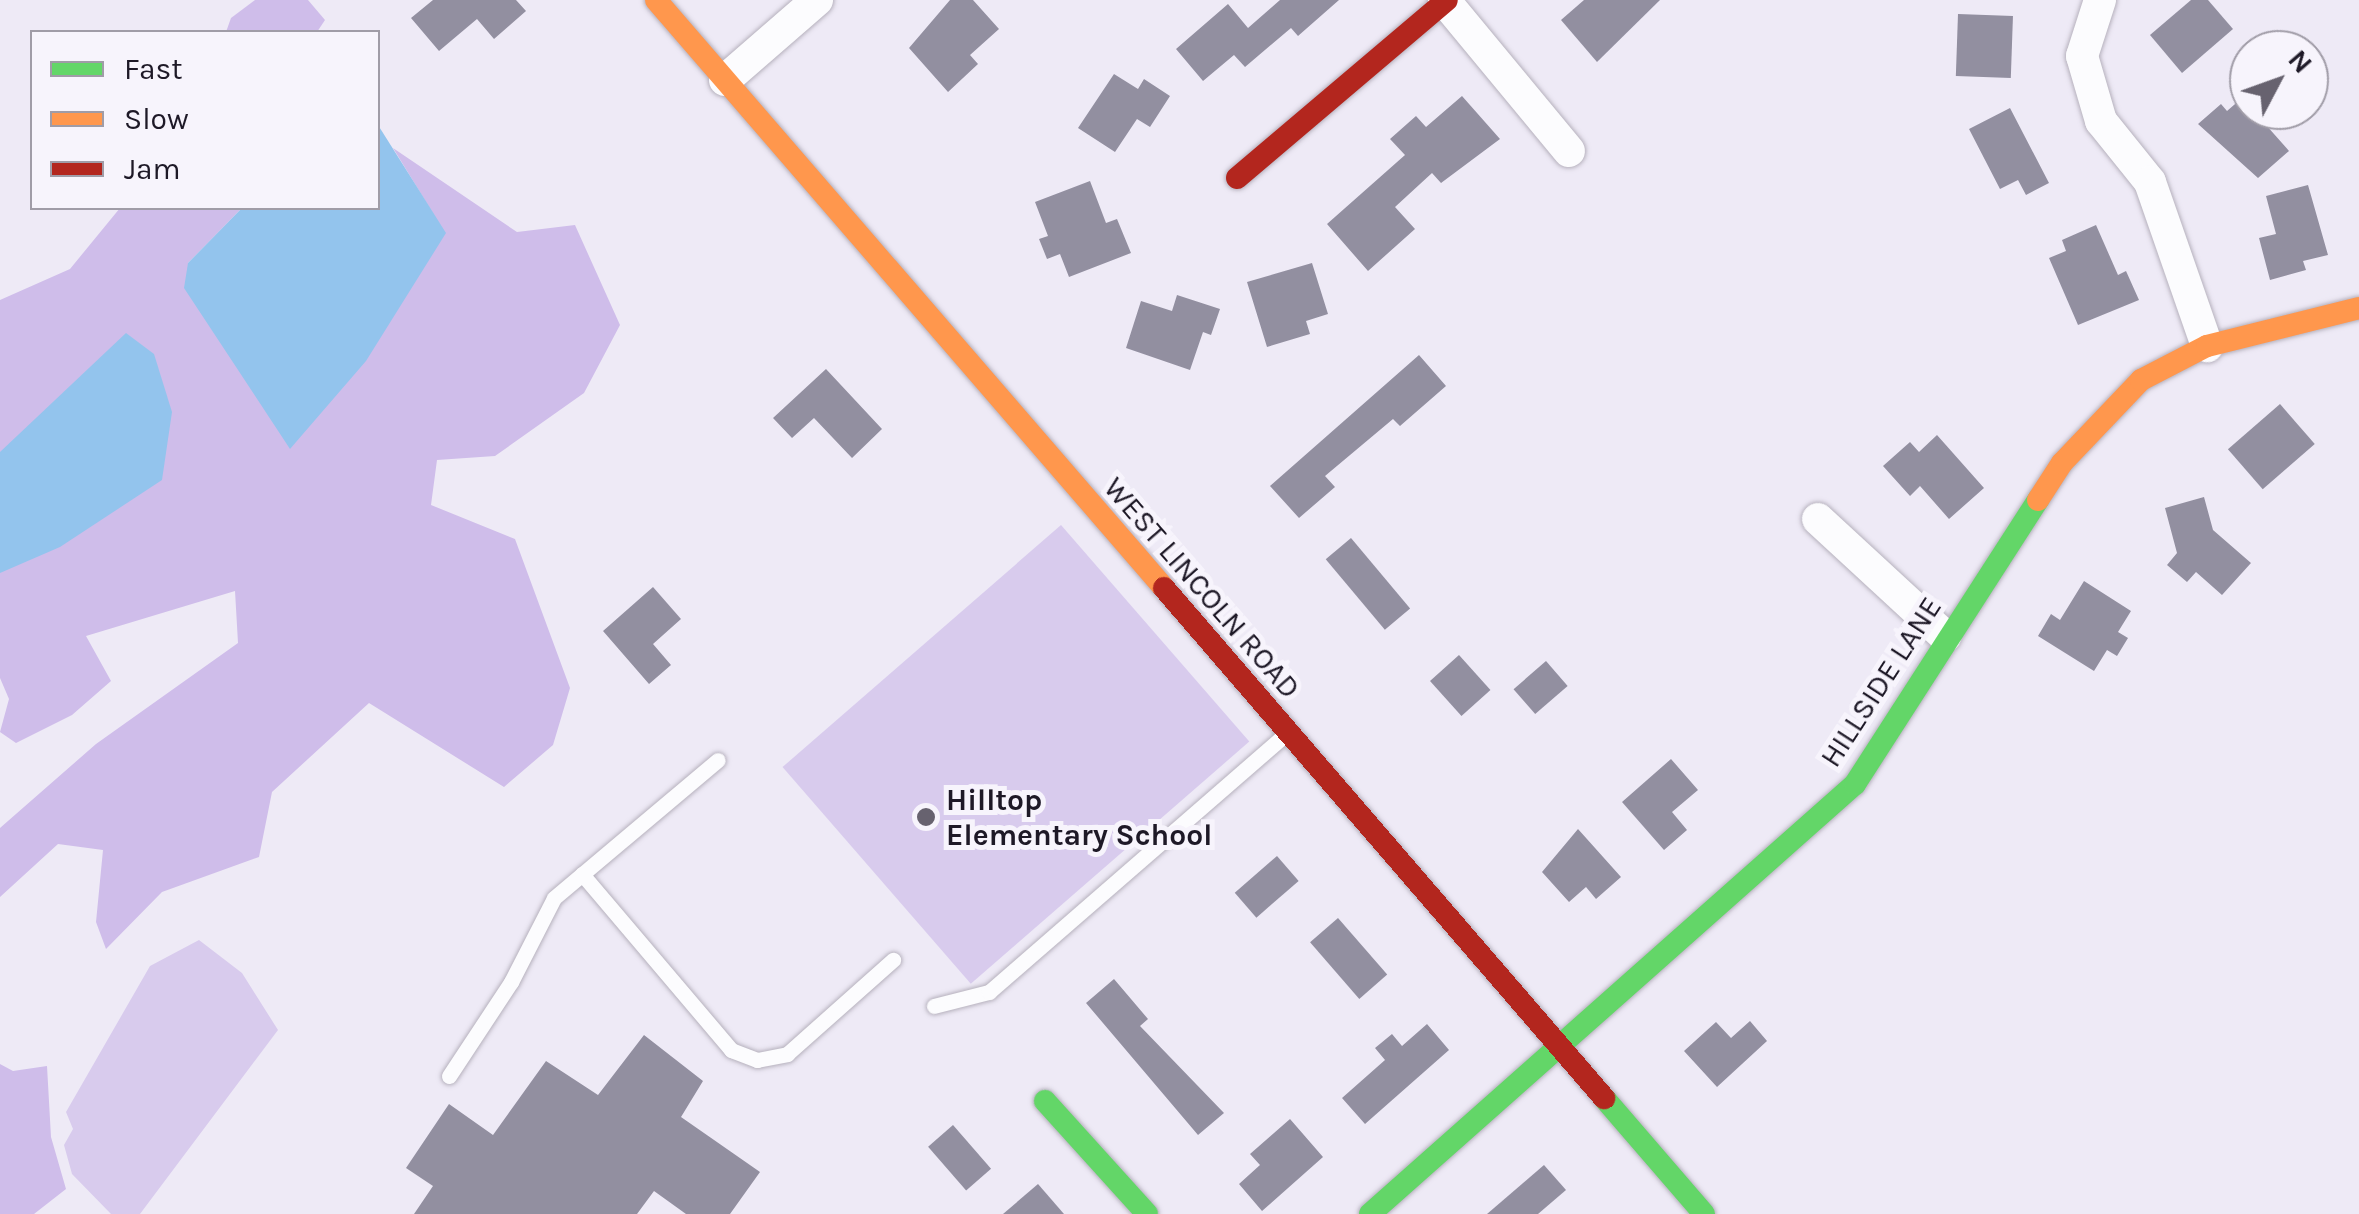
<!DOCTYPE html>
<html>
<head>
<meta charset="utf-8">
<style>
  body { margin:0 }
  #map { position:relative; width:2359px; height:1214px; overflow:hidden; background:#eeeaf6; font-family:Karla,sans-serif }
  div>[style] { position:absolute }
  .green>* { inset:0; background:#d8cbed; transform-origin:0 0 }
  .forest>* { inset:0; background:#cfbdea }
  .water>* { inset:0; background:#93c4ed }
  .building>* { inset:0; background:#928fa0; transform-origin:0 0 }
  .roads { filter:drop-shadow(0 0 2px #b6b1bd) drop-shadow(0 0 2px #b6b1bd) }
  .lane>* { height:15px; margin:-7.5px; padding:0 7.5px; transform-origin:7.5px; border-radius:7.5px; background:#fcfcfe }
  .street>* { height:32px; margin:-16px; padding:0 16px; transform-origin:16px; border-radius:16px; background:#fcfcfe }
  .fast>* { height:22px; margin:-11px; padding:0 11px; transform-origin:11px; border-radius:11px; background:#63d668 }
  .slow>* { height:22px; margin:-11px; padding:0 11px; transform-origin:11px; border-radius:11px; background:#ff974d }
  .jam>* { height:22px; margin:-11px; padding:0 11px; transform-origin:11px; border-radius:11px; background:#b3261e }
  .dots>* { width:28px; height:28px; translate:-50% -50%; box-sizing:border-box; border:5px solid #f7f4fc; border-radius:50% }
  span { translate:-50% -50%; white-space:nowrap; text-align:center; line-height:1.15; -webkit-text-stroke:10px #f7f4fc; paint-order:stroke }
  .street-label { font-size:30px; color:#1e1927 }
  .poi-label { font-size:30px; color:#1e1927; font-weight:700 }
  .left { translate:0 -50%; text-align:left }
  .legend { position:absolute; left:30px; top:30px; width:350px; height:180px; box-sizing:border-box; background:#f7f4fc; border:2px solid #a09ca7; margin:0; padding:12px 18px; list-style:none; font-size:30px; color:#1e1927 }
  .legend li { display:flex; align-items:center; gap:20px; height:50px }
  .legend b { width:50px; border:2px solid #a09ca7 }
  .north { position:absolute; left:2229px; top:30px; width:100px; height:100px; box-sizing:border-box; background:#f7f4fc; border:2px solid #a09ca7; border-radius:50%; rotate:49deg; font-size:28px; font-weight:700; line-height:40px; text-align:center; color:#1e1927 }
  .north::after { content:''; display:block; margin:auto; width:35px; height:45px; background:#67626f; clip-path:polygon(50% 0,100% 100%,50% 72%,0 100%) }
</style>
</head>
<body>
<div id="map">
  <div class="green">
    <div style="left:1061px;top:525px;width:287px;height:369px;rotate:49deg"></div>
    <div style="clip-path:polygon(199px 940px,242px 973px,278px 1030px,140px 1214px,111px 1214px,72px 1174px,64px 1145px,73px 1129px,66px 1112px,150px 966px)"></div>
  </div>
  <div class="forest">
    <div style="clip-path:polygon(255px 0,308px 0,325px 20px,317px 32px,226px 32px,231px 18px)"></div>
    <div style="clip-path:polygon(393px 148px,517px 232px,575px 225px,620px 325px,584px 393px,495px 456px,437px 460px,431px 505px,515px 539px,570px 688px,553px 745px,504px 787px,369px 703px,272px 792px,259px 857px,162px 892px,106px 949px,96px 922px,103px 850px,58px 844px,0 897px,0 828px,96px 744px,238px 643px,235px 591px,86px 636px,111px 681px,72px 715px,16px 743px,0 732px,9px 699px,0 678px,0 300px,70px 269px,120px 208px,242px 208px,188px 263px,445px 233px)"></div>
    <div style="clip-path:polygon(0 1064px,13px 1071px,47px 1066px,51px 1137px,66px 1189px,34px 1214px,0 1214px)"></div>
  </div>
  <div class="water">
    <div style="clip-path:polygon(378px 125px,446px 233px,366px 361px,290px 449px,184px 288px,188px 263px,242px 208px,378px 208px)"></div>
    <div style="clip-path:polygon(126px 333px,154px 354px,172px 412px,162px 480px,60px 547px,0 573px,0 452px)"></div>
  </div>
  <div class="building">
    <div style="clip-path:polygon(433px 0,516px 0,526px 11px,494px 39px,477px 19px,439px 51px,411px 18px)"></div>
    <div style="clip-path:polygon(950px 0,973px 0,999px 29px,970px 55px,978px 64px,948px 92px,909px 48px)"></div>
    <div style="clip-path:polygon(1280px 0,1339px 0,1298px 36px,1291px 28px,1245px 67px,1234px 55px,1203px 81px,1176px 49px,1228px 4px,1248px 28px)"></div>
    <div style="clip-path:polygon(1584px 0,1660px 0,1597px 62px,1561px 20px)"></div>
    <div style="clip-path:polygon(2191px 0,2208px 0,2233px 29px,2182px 73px,2150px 35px)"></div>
    <div style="left:1958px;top:14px;width:55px;height:62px;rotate:2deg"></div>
    <div style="clip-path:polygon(1114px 74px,1138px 89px,1144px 79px,1170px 96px,1150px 127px,1137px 119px,1115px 152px,1078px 128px)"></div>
    <div style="clip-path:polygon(1462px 96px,1500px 139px,1441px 183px,1432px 173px,1395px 207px,1415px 229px,1368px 271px,1327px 224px,1405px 155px,1390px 139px,1416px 116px,1426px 127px)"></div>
    <div style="clip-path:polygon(2242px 98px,2289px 151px,2258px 178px,2198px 124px,2221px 104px,2227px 111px)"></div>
    <div style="clip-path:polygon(2010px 108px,2049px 183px,2026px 195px,2018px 180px,2000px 189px,1969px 129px)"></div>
    <div style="clip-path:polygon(1090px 181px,1106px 223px,1117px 219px,1131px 253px,1069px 277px,1060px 254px,1047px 259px,1039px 239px,1048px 236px,1035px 202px)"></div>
    <div style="clip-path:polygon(2308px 185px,2328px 255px,2303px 261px,2306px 270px,2270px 280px,2259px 238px,2276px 234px,2266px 196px)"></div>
    <div style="clip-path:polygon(2096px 225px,2118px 275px,2126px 271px,2139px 300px,2078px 325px,2049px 258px,2066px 251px,2062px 240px)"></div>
    <div style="clip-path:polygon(1312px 263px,1328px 314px,1306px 321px,1310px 334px,1267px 347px,1247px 282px)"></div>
    <div style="clip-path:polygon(1177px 295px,1220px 309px,1211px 335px,1203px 332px,1190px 370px,1126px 348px,1141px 301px,1172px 311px)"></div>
    <div style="clip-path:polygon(1419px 355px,1446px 386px,1400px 426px,1393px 419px,1325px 476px,1335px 487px,1299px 518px,1270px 486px)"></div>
    <div style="clip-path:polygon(826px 369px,882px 429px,852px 458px,814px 418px,792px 438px,773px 418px)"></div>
    <div style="left:2280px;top:404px;width:53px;height:69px;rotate:49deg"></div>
    <div style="clip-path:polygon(1937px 435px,1984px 488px,1949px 519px,1920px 486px,1910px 496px,1883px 466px,1910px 442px,1919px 452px)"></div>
    <div style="clip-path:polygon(2204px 497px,2213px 530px,2251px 563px,2222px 595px,2196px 572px,2187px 582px,2167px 565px,2177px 553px,2165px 508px)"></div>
    <div style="left:1351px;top:538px;width:92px;height:33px;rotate:50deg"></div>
    <div style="clip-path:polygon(2084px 581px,2131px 611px,2118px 632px,2128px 638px,2117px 656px,2107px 650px,2094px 671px,2038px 636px,2051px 614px,2060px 620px)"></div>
    <div style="clip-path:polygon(653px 587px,681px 619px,653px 644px,671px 665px,649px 684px,603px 631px)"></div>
    <div style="left:1459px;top:655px;width:47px;height:39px;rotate:48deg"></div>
    <div style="left:1546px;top:661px;width:33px;height:43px;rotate:49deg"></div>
    <div style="clip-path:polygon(1671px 759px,1698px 790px,1672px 812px,1687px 830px,1664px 850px,1622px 802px)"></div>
    <div style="clip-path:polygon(1578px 829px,1621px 877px,1596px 899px,1586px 887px,1569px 902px,1542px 872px)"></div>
    <div style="left:1277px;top:856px;width:33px;height:56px;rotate:49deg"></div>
    <div style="left:1338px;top:918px;width:75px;height:37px;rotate:49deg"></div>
    <div style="clip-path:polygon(1114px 979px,1148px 1019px,1140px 1026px,1224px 1113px,1198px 1135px,1086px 1003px)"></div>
    <div style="clip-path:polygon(1750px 1021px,1767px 1041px,1717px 1087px,1684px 1051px,1716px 1022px,1731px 1038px)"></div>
    <div style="clip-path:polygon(1427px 1024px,1449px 1050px,1365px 1124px,1342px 1098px,1385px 1060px,1375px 1048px,1392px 1034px,1402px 1046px)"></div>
    <div style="clip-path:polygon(644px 1035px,703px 1081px,681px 1117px,760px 1172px,730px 1214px,686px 1214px,654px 1191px,637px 1214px,414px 1214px,433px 1186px,406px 1168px,449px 1104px,493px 1135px,546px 1061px,598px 1095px)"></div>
    <div style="clip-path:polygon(1290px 1119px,1323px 1157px,1262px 1211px,1239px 1184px,1260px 1165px,1250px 1154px)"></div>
    <div style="left:953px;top:1125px;width:58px;height:33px;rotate:49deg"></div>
    <div style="clip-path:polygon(1544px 1165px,1566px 1190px,1538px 1214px,1487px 1214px)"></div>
    <div style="clip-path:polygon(1038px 1184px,1064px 1214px,1003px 1214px)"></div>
  </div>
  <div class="roads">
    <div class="lane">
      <div style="left:582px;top:874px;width:231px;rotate:49.7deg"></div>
      <div style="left:731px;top:1050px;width:28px;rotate:21deg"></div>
      <div style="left:757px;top:1060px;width:31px;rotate:-11deg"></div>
      <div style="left:787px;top:1054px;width:142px;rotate:-41.6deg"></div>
      <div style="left:934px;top:1006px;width:57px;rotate:-14.3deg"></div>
      <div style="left:989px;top:992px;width:393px;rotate:-41deg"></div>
      <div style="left:449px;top:1076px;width:113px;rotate:-56.6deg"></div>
      <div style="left:511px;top:982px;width:94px;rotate:-62.9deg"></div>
      <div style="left:554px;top:898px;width:214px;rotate:-40.1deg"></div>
    </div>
    <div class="street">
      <div style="left:1444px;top:0;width:196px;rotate:50.4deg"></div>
      <div style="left:2100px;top:0;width:59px;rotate:107.8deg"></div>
      <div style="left:2082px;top:56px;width:68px;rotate:73.7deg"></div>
      <div style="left:2101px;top:121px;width:78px;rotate:51.2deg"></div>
      <div style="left:2150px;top:182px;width:174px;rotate:70.8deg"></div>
      <div style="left:725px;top:80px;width:122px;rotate:-41deg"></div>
      <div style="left:1818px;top:519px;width:173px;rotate:42.7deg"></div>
    </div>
    <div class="fast">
      <div style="left:1604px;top:1098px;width:153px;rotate:49.2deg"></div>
      <div style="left:1045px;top:1101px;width:152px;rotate:47.9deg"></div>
      <div style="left:1370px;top:1214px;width:648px;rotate:-41.56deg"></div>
      <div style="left:1855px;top:784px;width:338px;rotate:-57.2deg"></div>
    </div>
    <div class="slow">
      <div style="left:656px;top:0;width:777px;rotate:49.17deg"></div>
      <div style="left:2038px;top:500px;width:44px;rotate:-57deg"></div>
      <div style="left:2062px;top:463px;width:115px;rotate:-46.4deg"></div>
      <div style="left:2141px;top:380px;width:74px;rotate:-27.3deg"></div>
      <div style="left:2207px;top:346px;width:157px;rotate:-14deg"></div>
    </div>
    <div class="jam">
      <div style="left:1237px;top:178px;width:275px;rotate:-40.3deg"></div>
      <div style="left:1164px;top:588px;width:674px;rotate:49.21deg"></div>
    </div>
  </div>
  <div class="dots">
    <div style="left:926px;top:817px;background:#67626f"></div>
  </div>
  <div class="street-label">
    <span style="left:1202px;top:588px;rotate:49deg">WEST LINCOLN ROAD</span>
    <span style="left:1881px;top:682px;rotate:-57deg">HILLSIDE LANE</span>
  </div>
  <div class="poi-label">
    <span class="left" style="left:946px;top:817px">Hilltop<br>Elementary School</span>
  </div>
  <ul class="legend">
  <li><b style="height:12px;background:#63d668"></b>Fast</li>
  <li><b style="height:12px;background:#ff974d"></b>Slow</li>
  <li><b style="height:12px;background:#b3261e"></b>Jam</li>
  </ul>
  <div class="north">N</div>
</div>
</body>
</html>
